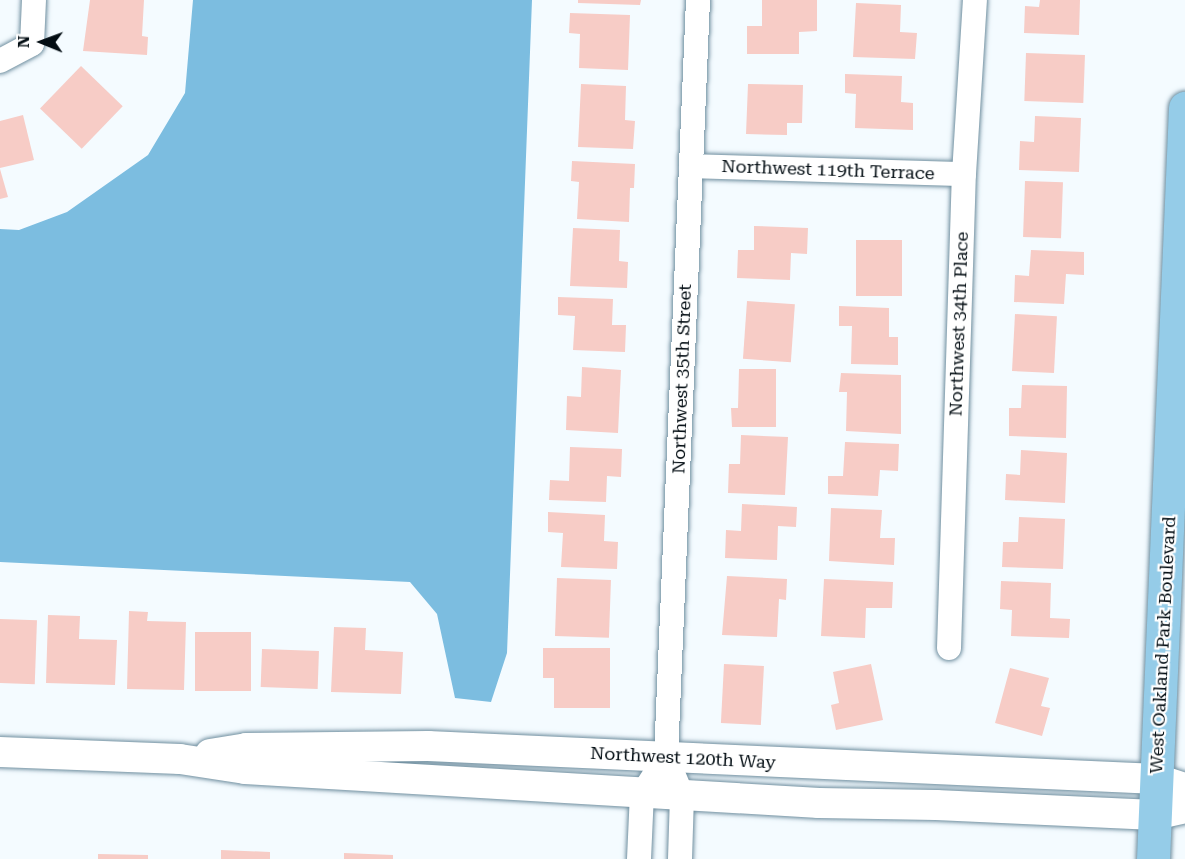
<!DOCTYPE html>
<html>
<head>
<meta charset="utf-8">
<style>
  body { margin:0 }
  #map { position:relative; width:1185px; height:859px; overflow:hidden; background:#f4fbff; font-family:"Roboto Serif",serif }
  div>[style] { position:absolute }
  .water>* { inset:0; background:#7cbde0 }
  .building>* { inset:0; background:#f7ccc6; transform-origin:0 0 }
  .roads { filter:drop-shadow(0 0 2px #708fa0) drop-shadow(0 0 2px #708fa0) }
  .minor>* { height:24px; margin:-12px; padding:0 12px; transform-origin:12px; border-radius:12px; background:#fff }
  .tertiary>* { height:30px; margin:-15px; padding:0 15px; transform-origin:15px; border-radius:15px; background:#fff }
  .primary>* { height:33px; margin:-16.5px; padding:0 16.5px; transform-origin:16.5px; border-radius:16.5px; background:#95cce8 }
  span { translate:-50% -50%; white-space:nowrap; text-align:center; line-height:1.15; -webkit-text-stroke:4.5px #fff; paint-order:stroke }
  .street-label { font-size:18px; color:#030d13 }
  .north { position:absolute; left:12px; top:12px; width:60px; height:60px; -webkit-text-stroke:4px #fff; paint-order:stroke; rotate:271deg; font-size:16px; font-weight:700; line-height:24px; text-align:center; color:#030d13 }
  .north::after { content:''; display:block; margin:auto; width:21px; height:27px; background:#030d13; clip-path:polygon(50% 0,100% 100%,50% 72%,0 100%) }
</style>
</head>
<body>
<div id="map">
  <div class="water">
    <div style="clip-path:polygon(193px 0,532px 0,507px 653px,491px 702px,455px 698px,437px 614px,410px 582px,0 562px,0 229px,19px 230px,67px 212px,148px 155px,185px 93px)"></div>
  </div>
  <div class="building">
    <div style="clip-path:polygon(90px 0,144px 0,142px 36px,148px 37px,147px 55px,83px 51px)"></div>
    <div style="clip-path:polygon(578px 0,641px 0,640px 5px,578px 3px)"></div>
    <div style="clip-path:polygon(762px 0,817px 0,817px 31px,799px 32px,799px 54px,747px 54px,747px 26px,762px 26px)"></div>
    <div style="clip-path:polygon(1040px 0,1080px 0,1079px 35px,1024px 33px,1025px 6px,1039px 7px)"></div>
    <div style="clip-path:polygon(856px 3px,901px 5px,900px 32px,917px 33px,915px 59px,853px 57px)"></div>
    <div style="clip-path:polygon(570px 13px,630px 15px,628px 70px,579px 68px,580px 34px,569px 33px)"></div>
    <div style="left:1026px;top:53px;width:59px;height:48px;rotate:2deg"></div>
    <div style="left:81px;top:66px;width:58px;height:59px;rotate:44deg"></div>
    <div style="clip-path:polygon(845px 74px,902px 76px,901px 102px,913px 103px,913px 130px,855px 128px,856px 94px,845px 93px)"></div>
    <div style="clip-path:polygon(581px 84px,626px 86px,625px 120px,635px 121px,633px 149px,578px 147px)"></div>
    <div style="clip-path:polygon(748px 84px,803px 85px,802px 123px,787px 123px,787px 135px,746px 134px)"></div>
    <div style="clip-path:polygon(23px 115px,34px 160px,0 168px,0 121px)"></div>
    <div style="clip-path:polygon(1035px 116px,1081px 118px,1079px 172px,1019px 170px,1020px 141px,1034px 142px)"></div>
    <div style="clip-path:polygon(572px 161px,635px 164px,634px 188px,630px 188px,629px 222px,577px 219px,579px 182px,571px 181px)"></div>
    <div style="clip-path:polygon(0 169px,8px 197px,0 199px)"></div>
    <div style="left:1025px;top:181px;width:38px;height:56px;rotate:2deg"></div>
    <div style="clip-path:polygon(754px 226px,808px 228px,807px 254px,791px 253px,790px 280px,737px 278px,738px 250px,754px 250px)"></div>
    <div style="clip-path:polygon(573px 228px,620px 230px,619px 261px,628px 262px,627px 288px,570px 286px)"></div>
    <div style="left:856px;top:240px;width:46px;height:56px"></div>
    <div style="clip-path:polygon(1031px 250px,1084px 252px,1084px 275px,1066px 274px,1064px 304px,1014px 302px,1015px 275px,1029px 276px)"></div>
    <div style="clip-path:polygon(558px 297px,613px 299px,612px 325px,626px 325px,625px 352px,573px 350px,575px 316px,558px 315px)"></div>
    <div style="left:747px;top:301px;width:48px;height:58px;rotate:4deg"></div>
    <div style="clip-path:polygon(839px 306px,889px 308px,889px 337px,898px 337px,898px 365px,851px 364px,852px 326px,839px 326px)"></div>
    <div style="left:1015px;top:314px;width:42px;height:57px;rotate:3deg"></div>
    <div style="clip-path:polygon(582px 367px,621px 370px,618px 433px,566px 430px,567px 396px,581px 397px)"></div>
    <div style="clip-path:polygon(739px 369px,776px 369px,776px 427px,732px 427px,731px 408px,738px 408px)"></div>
    <div style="clip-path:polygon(841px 373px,901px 375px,901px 434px,846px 431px,847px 392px,839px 392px)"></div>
    <div style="clip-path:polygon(1022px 385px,1067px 386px,1066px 438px,1009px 436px,1009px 408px,1021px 408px)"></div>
    <div style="clip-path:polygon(741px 435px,788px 437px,785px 495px,728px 493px,729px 464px,740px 464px)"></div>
    <div style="clip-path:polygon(845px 442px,899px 444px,898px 471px,880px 470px,878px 496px,828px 494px,828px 476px,843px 476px)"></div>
    <div style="clip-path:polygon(570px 447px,622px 449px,621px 477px,607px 476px,606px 502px,549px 500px,550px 480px,569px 481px)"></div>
    <div style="clip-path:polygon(1021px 450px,1067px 453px,1065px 503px,1005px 500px,1006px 474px,1020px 475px)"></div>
    <div style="clip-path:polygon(742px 504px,797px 507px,796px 527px,778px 526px,777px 560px,725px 558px,726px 530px,741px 531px)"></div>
    <div style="clip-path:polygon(831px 508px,882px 510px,880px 538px,895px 538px,894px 565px,829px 561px)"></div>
    <div style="clip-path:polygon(548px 512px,605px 515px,604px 541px,618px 542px,617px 569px,561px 567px,563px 533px,548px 532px)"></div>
    <div style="clip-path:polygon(1019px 517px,1065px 519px,1063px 569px,1002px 567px,1003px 542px,1018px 542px)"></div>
    <div style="clip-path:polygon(727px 576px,787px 579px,786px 600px,779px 599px,777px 637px,722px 635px)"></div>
    <div style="left:557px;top:578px;width:54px;height:58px;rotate:2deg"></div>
    <div style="clip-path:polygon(824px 579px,893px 582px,892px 608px,866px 608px,865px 638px,821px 636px)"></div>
    <div style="clip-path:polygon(1001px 581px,1051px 583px,1050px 618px,1070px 619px,1069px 638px,1011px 636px,1012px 610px,1000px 609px)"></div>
    <div style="clip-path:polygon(129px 611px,148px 612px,147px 621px,186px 622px,184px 690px,127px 689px)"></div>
    <div style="clip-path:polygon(48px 615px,80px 616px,79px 639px,117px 640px,115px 685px,46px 683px)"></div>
    <div style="left:0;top:619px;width:37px;height:64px;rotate:2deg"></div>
    <div style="clip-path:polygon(334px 627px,366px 628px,365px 650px,403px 652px,401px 694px,331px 692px)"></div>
    <div style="left:195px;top:632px;width:56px;height:59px"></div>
    <div style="clip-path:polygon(543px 648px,610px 648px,610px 708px,554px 708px,554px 678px,543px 678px)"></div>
    <div style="left:262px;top:649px;width:57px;height:38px;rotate:2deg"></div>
    <div style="left:724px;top:664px;width:40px;height:59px;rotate:3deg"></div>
    <div style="clip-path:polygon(871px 664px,883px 720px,836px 730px,831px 705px,839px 703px,833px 672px)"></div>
    <div style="clip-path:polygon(1010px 668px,1049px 678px,1041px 706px,1050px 708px,1042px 736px,995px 723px)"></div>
    <div style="clip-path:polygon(221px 850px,270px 852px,270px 859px,221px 859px)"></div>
    <div style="clip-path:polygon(344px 853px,393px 855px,393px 859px,344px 859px)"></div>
    <div style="clip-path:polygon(98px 854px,148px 855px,148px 859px,98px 859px)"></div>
  </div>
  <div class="roads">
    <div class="minor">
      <div style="left:0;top:61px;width:36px;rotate:-28deg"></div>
      <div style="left:32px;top:44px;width:44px;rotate:-87.4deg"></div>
      <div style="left:691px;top:166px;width:273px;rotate:1.7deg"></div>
      <div style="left:949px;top:648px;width:474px;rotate:-88.2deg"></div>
      <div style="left:964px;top:174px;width:174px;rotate:-86.4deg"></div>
      <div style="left:639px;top:859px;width:65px;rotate:-87.4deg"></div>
      <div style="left:642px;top:794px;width:44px;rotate:-57deg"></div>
      <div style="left:680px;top:859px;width:64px;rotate:-88.2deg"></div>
      <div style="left:682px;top:795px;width:41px;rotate:-112.8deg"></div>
      <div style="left:666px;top:757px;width:758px;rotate:-87.58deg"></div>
    </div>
    <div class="tertiary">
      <div style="left:0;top:752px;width:180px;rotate:2.2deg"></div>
      <div style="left:180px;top:759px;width:66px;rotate:8.7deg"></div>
      <div style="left:245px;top:769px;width:575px;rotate:3.39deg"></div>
      <div style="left:819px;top:803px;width:117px;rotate:1deg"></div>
      <div style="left:936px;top:805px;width:219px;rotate:2.6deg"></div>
      <div style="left:1155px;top:815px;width:31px;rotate:-13deg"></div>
      <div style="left:210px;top:754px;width:36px;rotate:-9deg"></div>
      <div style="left:246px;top:748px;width:182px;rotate:-0.6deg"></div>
      <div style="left:428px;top:746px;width:730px;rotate:2.59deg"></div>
      <div style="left:1157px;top:779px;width:29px;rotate:18deg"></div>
    </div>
    <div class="primary">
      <div style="left:1153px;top:859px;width:752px;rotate:-87.56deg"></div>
    </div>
  </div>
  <div class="street-label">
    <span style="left:828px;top:170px;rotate:2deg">Northwest 119th Terrace</span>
    <span style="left:959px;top:324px;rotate:-88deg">Northwest 34th Place</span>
    <span style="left:682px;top:379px;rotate:-88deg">Northwest 35th Street</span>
    <span style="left:1163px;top:645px;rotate:-87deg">West Oakland Park Boulevard</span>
    <span style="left:683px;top:758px;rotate:3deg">Northwest 120th Way</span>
  </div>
  <div class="north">N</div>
</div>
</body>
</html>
